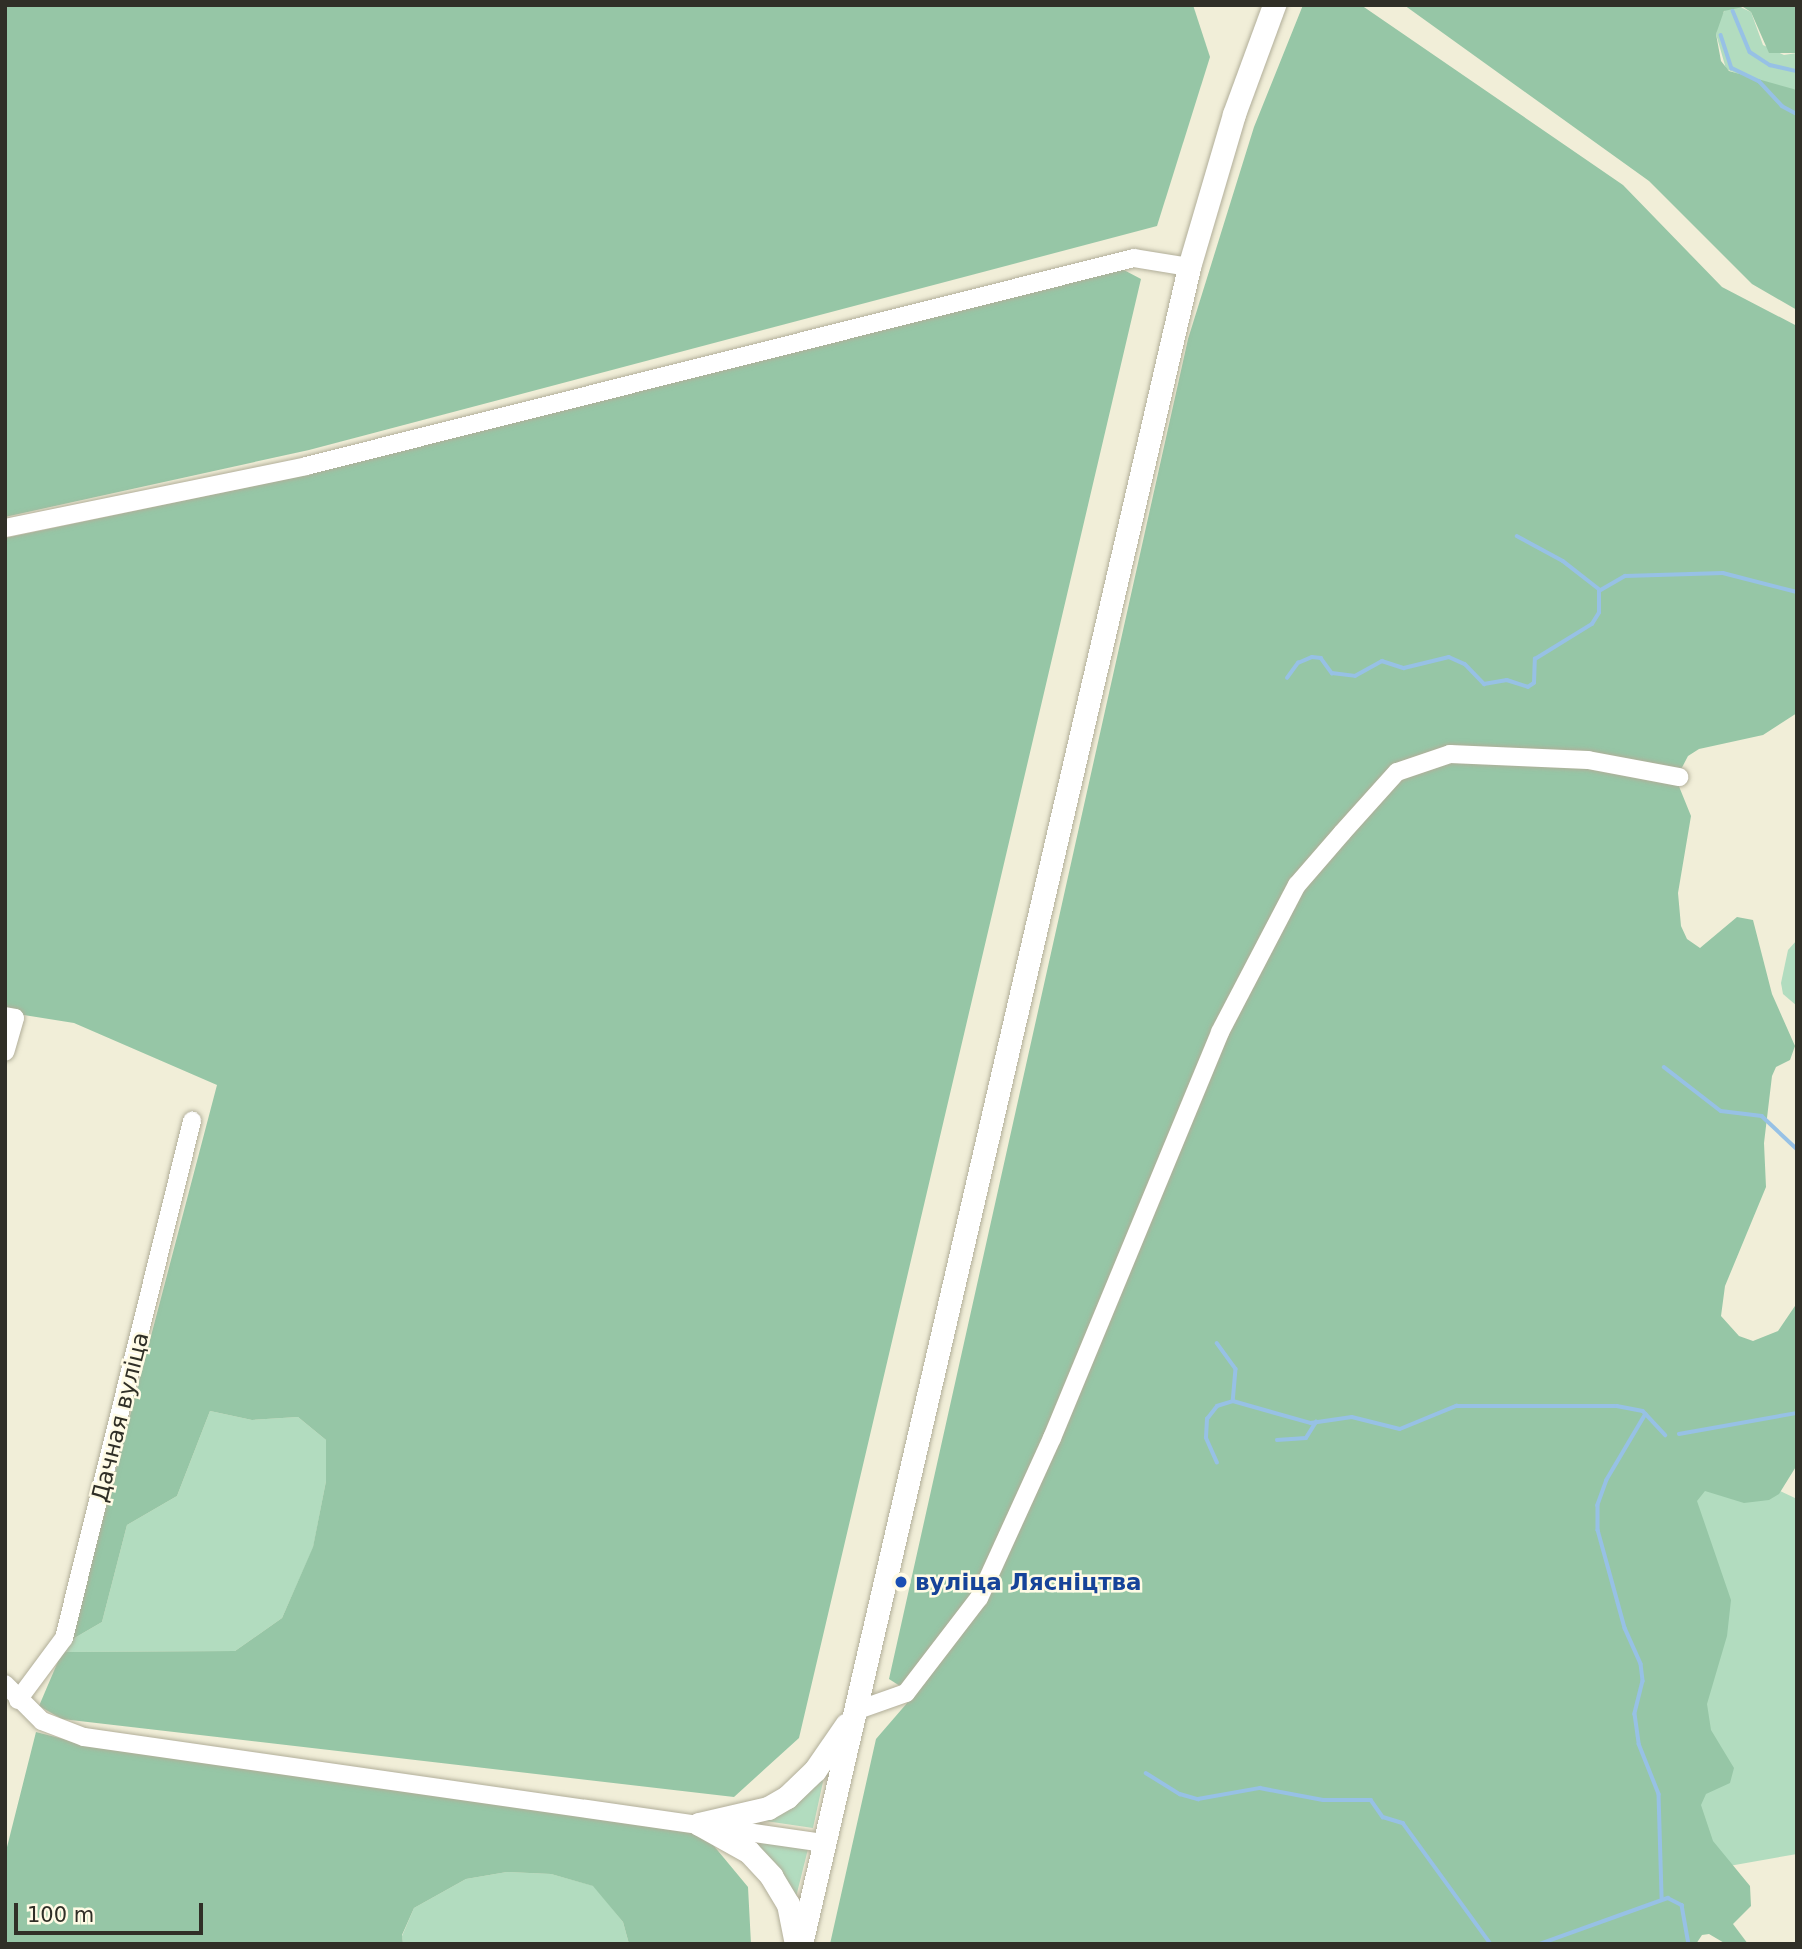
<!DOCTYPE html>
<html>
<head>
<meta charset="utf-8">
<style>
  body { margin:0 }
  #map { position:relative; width:1802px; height:1949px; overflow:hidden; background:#f1eed8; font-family:"DejaVu Sans",sans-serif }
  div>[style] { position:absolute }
  .green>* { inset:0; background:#b2dcbf }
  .forest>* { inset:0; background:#96c6a6 }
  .stream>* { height:3.5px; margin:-1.75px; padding:0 1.75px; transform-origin:1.75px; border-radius:1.75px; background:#97c1e5 }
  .roads { filter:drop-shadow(0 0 2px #b1ae99) drop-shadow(0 0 2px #b1ae99) }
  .minor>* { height:18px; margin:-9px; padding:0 9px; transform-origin:9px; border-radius:9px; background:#fff }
  .major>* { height:23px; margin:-11.5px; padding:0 11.5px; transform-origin:11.5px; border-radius:11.5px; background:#fff }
  .dots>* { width:19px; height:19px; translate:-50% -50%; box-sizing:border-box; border:4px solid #fffbe5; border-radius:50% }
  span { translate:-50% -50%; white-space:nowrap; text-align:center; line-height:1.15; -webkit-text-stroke:5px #fffbe5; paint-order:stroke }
  .street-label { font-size:23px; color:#302f27 }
  .transit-label { font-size:23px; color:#164399; font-weight:700 }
  .left { translate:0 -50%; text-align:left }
  .frame { position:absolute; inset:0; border:7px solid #302f27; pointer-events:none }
  .scale { position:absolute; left:14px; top:1903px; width:189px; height:32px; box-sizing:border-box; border:4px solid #302f27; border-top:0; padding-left:9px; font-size:21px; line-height:24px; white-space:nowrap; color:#302f27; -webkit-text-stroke:5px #fffbe5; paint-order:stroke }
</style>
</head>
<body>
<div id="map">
  <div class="green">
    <div style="clip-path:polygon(1727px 7px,1738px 6px,1751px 12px,1763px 45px,1784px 55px,1797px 53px,1797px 90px,1763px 84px,1726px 69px,1716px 34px,1718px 21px)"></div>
    <div style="clip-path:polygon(1797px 940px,1797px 1006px,1783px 994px,1781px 983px,1788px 950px)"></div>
    <div style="clip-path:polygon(210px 1411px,252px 1420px,298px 1417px,326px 1440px,326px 1481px,313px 1548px,282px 1618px,235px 1651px,62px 1652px,71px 1640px,102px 1622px,127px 1525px,177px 1496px)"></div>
    <div style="clip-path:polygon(1715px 1460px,1797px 1499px,1797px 1854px,1616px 1886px,1523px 1563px)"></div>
    <div style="clip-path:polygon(824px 1777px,813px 1828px,758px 1820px,820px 1778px)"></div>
    <div style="clip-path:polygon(746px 1840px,808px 1849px,795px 1901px)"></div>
    <div style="clip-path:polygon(507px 1872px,551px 1874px,594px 1886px,623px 1922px,629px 1944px,403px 1944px,402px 1936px,414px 1908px,466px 1879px)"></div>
  </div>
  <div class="forest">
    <div style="clip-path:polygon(5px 5px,1193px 5px,1210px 57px,1157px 226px,309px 450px,5px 517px)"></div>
    <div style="clip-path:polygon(1303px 5px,1361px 5px,1623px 185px,1722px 287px,1797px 326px,1797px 713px,1763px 735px,1699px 749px,1688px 756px,1676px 779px,1691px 816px,1678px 893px,1681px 926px,1687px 939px,1700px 948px,1737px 917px,1753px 920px,1772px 994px,1795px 1046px,1790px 1060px,1776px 1067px,1772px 1076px,1764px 1143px,1766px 1187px,1725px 1286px,1721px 1316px,1739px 1336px,1753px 1341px,1778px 1331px,1797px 1303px,1797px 1465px,1779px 1494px,1769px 1500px,1744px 1503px,1705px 1491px,1697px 1501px,1731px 1600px,1727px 1636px,1707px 1704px,1711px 1730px,1734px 1768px,1730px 1783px,1706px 1794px,1701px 1805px,1713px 1841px,1750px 1886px,1751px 1906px,1733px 1924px,1748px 1944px,1726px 1944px,1709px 1934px,1702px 1935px,1696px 1944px,830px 1944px,876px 1739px,914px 1695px,889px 1679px,1188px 339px,1254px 127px)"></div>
    <div style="clip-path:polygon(1404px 5px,1797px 5px,1797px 53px,1769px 53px,1751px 12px,1743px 7px,1724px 11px,1716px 34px,1721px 61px,1729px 71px,1797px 90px,1797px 310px,1752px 284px,1649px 181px)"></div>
    <div style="clip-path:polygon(1122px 269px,1141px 279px,799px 1738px,734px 1797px,62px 1719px,39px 1706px,62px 1652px,235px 1651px,282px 1618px,313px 1547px,326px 1481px,326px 1440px,298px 1417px,252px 1420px,210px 1411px,177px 1496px,127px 1525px,102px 1622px,71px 1640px,217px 1085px,74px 1023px,5px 1012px,5px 538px,301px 476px)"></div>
    <div style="clip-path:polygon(36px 1732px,79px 1743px,704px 1834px,748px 1887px,751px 1944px,629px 1944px,623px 1922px,593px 1886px,551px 1874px,507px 1872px,466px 1879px,414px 1908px,402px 1935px,403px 1944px,5px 1944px,5px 1855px)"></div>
  </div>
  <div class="stream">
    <div style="left:1733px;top:11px;width:44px;rotate:67.5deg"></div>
    <div style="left:1750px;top:52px;width:24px;rotate:33deg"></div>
    <div style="left:1770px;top:65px;width:28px;rotate:13deg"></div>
    <div style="left:1721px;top:35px;width:35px;rotate:72deg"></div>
    <div style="left:1732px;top:68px;width:30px;rotate:26deg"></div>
    <div style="left:1759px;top:81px;width:34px;rotate:47deg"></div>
    <div style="left:1782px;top:106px;width:17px;rotate:28deg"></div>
    <div style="left:1517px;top:536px;width:52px;rotate:28.5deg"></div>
    <div style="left:1563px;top:561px;width:46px;rotate:37.9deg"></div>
    <div style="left:1287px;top:678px;width:19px;rotate:-54deg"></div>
    <div style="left:1298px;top:663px;width:15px;rotate:-23deg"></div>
    <div style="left:1312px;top:657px;width:9px;rotate:6deg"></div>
    <div style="left:1321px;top:658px;width:19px;rotate:54deg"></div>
    <div style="left:1332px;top:673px;width:23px;rotate:7deg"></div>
    <div style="left:1355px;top:676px;width:31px;rotate:-29deg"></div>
    <div style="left:1382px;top:661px;width:23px;rotate:18deg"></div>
    <div style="left:1404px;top:668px;width:46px;rotate:-13.7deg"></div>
    <div style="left:1449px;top:657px;width:17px;rotate:24deg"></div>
    <div style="left:1465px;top:664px;width:28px;rotate:46deg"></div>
    <div style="left:1484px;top:684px;width:23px;rotate:-10deg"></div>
    <div style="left:1507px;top:680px;width:22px;rotate:18deg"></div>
    <div style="left:1528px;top:687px;width:7px;rotate:-34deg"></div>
    <div style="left:1534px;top:683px;width:24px;rotate:-88deg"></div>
    <div style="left:1535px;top:659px;width:67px;rotate:-31.6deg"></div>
    <div style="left:1592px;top:624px;width:13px;rotate:-58deg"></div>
    <div style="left:1599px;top:613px;width:22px;rotate:-90deg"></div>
    <div style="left:1599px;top:591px;width:30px;rotate:-30deg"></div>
    <div style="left:1625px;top:576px;width:98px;rotate:-1.8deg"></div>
    <div style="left:1723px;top:573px;width:76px;rotate:14.4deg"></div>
    <div style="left:1664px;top:1067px;width:72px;rotate:37.7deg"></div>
    <div style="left:1721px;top:1111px;width:41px;rotate:7deg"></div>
    <div style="left:1762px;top:1116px;width:48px;rotate:43.3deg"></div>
    <div style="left:1217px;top:1343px;width:32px;rotate:54deg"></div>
    <div style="left:1236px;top:1369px;width:32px;rotate:95deg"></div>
    <div style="left:1646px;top:1414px;width:77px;rotate:120.6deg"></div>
    <div style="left:1607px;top:1480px;width:27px;rotate:110deg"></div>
    <div style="left:1598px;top:1505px;width:25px;rotate:90deg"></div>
    <div style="left:1598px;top:1530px;width:102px;rotate:74.6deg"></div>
    <div style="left:1625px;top:1628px;width:39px;rotate:66deg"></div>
    <div style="left:1641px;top:1664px;width:17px;rotate:83deg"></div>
    <div style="left:1643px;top:1681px;width:34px;rotate:104deg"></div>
    <div style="left:1635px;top:1714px;width:30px;rotate:82deg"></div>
    <div style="left:1639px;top:1744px;width:54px;rotate:68.2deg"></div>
    <div style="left:1659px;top:1794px;width:104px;rotate:88.3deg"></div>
    <div style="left:1679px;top:1434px;width:120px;rotate:-10.1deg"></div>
    <div style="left:1277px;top:1440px;width:29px;rotate:-4deg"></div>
    <div style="left:1306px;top:1438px;width:19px;rotate:-58deg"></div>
    <div style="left:1217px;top:1463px;width:27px;rotate:-114deg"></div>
    <div style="left:1206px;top:1438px;width:19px;rotate:-87deg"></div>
    <div style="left:1207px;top:1419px;width:16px;rotate:-52deg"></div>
    <div style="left:1217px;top:1406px;width:17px;rotate:-17deg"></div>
    <div style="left:1233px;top:1401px;width:81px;rotate:15.8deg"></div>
    <div style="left:1311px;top:1423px;width:41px;rotate:-8.3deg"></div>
    <div style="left:1352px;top:1417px;width:49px;rotate:14deg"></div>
    <div style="left:1400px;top:1429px;width:61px;rotate:-22.3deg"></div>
    <div style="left:1456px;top:1406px;width:161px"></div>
    <div style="left:1617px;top:1406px;width:26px;rotate:11deg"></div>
    <div style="left:1643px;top:1411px;width:33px;rotate:47deg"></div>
    <div style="left:1146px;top:1773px;width:40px;rotate:32deg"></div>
    <div style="left:1180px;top:1794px;width:19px;rotate:16deg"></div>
    <div style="left:1198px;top:1799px;width:63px;rotate:-10.1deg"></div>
    <div style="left:1260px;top:1788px;width:64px;rotate:10.8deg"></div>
    <div style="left:1323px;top:1800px;width:48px"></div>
    <div style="left:1371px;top:1800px;width:21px;rotate:55deg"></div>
    <div style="left:1383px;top:1817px;width:21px;rotate:17deg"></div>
    <div style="left:1403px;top:1823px;width:150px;rotate:54deg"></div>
    <div style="left:1540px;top:1944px;width:136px;rotate:-19.8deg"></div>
    <div style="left:1668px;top:1898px;width:16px;rotate:27deg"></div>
    <div style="left:1682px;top:1905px;width:40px;rotate:80deg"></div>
  </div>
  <div class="roads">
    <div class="minor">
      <div style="left:5px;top:528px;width:307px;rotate:-11.6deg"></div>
      <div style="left:306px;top:466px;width:854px;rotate:-14.1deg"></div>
      <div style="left:1134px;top:258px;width:56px;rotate:9.3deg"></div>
      <div style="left:5px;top:1016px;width:10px;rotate:11deg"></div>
      <div style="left:15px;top:1018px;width:35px;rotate:106deg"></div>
      <div style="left:5px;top:1684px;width:52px;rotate:45deg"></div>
      <div style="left:42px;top:1721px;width:45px;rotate:20.9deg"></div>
      <div style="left:84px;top:1737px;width:748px;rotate:8.15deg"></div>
      <div style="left:18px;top:1700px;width:77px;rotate:-53.4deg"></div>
      <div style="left:64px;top:1638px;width:533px;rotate:-76.09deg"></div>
      <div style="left:855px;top:1711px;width:54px;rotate:-19.4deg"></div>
      <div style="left:906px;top:1693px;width:120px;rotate:-52.5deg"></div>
      <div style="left:979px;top:1598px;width:176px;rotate:-65.5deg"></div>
      <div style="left:1052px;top:1438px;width:439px;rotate:-67.5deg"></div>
      <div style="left:1220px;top:1032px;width:166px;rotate:-62.4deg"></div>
      <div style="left:1297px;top:885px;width:69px;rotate:-49.1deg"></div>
      <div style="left:1342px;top:833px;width:82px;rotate:-48deg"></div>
      <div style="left:1397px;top:772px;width:56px;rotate:-18.8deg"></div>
      <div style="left:1450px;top:754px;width:138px;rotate:2.5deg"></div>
      <div style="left:1588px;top:760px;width:93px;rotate:10.6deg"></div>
    </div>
    <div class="major">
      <div style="left:699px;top:1824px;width:71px;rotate:-13.1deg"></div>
      <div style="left:768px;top:1808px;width:22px;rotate:-30deg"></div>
      <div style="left:787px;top:1797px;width:39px;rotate:-44deg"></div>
      <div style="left:815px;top:1770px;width:55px;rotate:-55.4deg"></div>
      <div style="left:699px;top:1824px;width:57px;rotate:29.2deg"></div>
      <div style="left:749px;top:1852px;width:33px;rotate:47deg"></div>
      <div style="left:771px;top:1876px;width:33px;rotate:59deg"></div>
      <div style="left:788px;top:1904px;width:41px;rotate:78.7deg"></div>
      <div style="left:801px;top:1944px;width:1721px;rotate:-76.97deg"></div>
      <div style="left:1189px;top:267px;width:159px;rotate:-73.6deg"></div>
      <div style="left:1234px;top:114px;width:116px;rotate:-69.8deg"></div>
    </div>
  </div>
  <div class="dots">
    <div style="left:901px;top:1582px;background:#1a4fb4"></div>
  </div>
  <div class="street-label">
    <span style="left:120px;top:1417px;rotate:-76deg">Дачная вуліца</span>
  </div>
  <div class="transit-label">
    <span class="left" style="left:915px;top:1582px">вуліца Лясніцтва</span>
  </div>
  <div class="frame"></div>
  <div class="scale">100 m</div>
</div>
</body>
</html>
